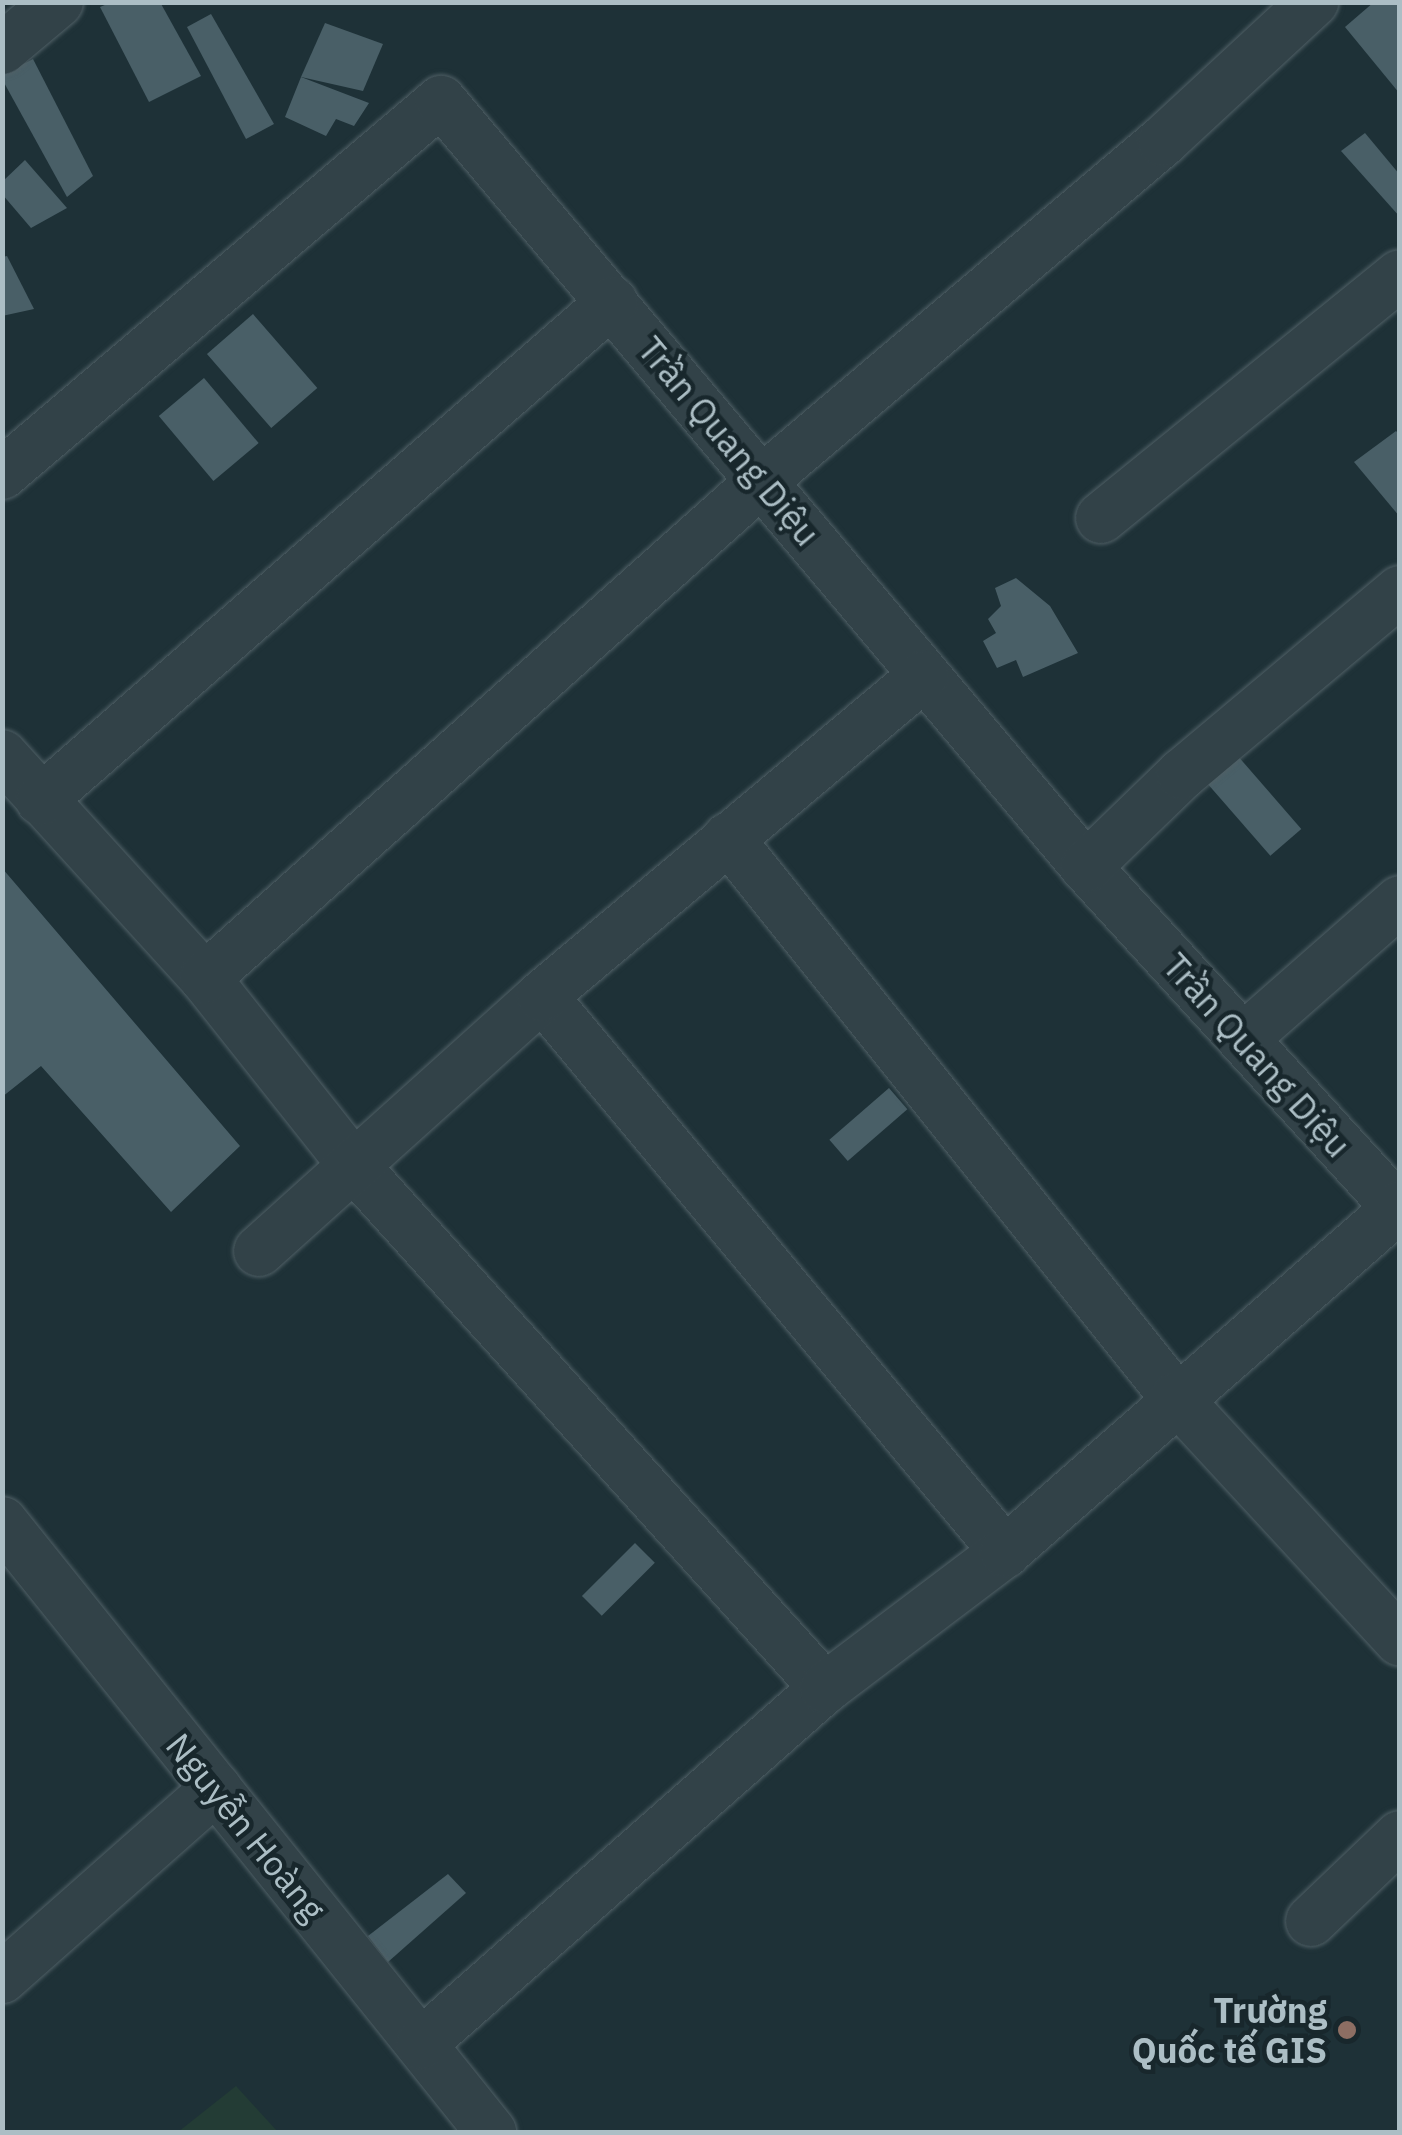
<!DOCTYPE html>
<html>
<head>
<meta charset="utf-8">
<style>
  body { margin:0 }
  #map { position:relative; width:1402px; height:2135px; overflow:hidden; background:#1e3137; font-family:"IBM Plex Sans",sans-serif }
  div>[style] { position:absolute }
  .green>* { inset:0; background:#233c35 }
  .building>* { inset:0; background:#495f67; transform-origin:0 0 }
  .roads { filter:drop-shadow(0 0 2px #506066) drop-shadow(0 0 2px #506066) }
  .minor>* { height:50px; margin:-25px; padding:0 25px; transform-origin:25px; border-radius:25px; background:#324248 }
  .dots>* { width:28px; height:28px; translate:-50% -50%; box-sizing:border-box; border:5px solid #18272c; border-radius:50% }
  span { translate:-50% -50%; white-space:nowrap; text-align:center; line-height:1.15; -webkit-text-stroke:9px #18272c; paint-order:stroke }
  .street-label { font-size:35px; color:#acbec5 }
  .poi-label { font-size:35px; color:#acbec5; font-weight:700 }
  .right { translate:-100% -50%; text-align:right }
  .frame { position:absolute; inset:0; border:5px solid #acbec5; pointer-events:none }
</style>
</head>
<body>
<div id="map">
  <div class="green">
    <div style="clip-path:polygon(236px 2086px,278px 2132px,178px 2132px)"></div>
  </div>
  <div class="building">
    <div style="clip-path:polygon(112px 2px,160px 2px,201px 76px,149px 102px,100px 7px)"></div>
    <div style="clip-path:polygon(1374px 2px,1400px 2px,1400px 94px,1345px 27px)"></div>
    <div style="clip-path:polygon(211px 14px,274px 124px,246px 139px,187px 27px)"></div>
    <div style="clip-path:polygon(325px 23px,383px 44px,363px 91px,301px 77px)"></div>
    <div style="clip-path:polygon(33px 59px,93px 176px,67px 197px,2px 79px,2px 75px)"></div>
    <div style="clip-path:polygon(301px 77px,369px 103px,354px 126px,336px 119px,326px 136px,285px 117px)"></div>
    <div style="clip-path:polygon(1365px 133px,1400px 175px,1400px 217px,1341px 151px)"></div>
    <div style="clip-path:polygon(25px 160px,67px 208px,31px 228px,2px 194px,2px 182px)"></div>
    <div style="clip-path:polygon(7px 256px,34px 309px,2px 316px,2px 257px)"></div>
    <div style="left:253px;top:314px;width:98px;height:61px;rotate:49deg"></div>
    <div style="left:204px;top:378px;width:85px;height:59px;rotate:50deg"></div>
    <div style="clip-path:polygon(1396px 431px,1400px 435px,1400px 517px,1354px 462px)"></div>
    <div style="clip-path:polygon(1016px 578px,1050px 606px,1078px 653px,1023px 677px,1016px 660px,997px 668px,983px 641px,996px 633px,988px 619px,1001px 606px,995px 588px)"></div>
    <div style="left:1237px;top:755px;width:98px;height:41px;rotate:49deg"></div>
    <div style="clip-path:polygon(2px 868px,240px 1146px,171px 1212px,41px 1066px,2px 1097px)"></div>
    <div style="left:889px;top:1088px;width:28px;height:79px;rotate:49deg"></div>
    <div style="left:635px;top:1543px;width:28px;height:75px;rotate:45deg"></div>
    <div style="clip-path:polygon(448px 1874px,466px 1893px,388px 1962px,368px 1936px)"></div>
  </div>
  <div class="roads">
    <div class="minor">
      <div style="left:2px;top:49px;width:73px;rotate:-40deg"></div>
      <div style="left:2px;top:474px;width:576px;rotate:-40.35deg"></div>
      <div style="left:441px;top:101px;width:1001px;rotate:49.9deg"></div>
      <div style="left:1086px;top:867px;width:466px;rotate:47.6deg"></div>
      <div style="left:1101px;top:518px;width:385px;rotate:-39.1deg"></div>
      <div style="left:2px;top:755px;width:302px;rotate:47.7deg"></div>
      <div style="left:205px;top:978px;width:241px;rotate:51.6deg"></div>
      <div style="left:355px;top:1167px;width:702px;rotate:47.95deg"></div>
      <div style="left:41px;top:800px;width:758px;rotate:-41.09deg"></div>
      <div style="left:728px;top:838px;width:717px;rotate:51.34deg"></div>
      <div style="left:1176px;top:1398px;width:330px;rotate:47.3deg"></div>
      <div style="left:1086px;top:867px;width:134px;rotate:-44.1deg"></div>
      <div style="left:1182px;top:774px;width:285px;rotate:-40deg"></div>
      <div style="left:205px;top:978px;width:748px;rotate:-41.75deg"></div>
      <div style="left:763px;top:480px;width:524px;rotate:-40.28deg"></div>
      <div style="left:1163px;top:141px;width:205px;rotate:-42.8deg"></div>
      <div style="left:542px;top:996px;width:724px;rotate:50.21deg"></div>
      <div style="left:1243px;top:1039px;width:209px;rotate:-41.3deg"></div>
      <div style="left:259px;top:1251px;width:381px;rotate:-42deg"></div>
      <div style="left:542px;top:996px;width:498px;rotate:-40deg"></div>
      <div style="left:2px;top:1522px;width:782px;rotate:51.28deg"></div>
      <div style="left:1311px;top:1921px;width:123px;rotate:-43.7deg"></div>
      <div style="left:2px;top:1978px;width:286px;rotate:-41.5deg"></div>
      <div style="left:421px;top:2044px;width:538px;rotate:-41.39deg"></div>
      <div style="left:825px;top:1688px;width:226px;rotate:-37.1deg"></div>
      <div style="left:1005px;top:1552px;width:525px;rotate:-41.22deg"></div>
    </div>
  </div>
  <div class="dots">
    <div style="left:1347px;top:2030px;background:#8d6e63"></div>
  </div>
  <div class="street-label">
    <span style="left:729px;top:441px;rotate:50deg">Trần Quang Diệu</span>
    <span style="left:1257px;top:1055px;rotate:48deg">Trần Quang Diệu</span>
    <span style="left:246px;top:1827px;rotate:51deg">Nguyễn Hoàng</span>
  </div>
  <div class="poi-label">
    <span class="right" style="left:1327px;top:2030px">Trường<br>Quốc tế GIS</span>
  </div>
  <div class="frame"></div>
</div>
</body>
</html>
